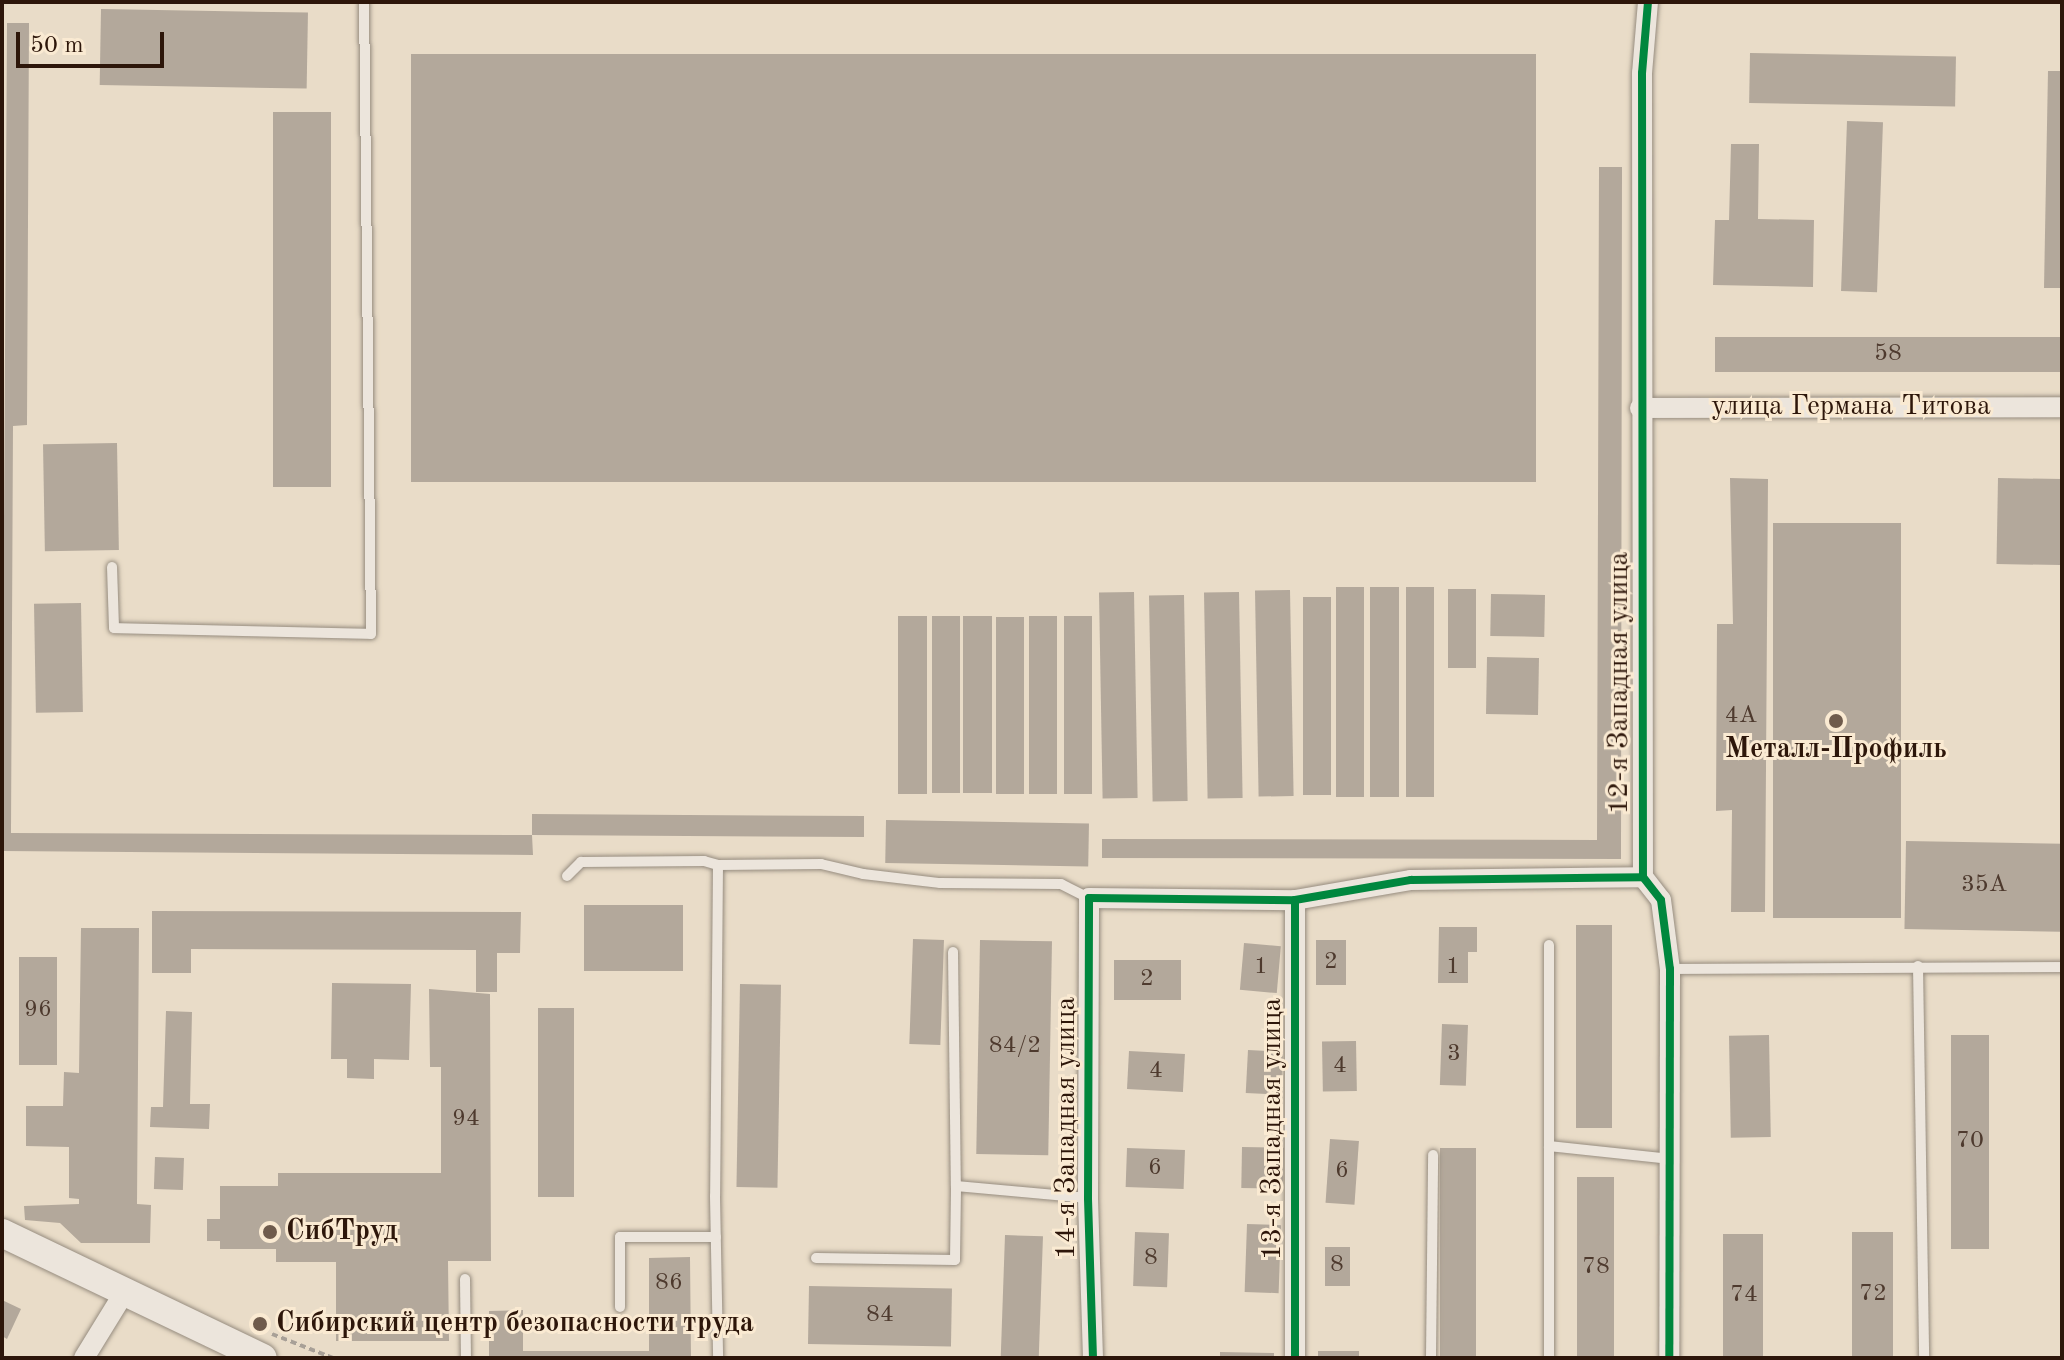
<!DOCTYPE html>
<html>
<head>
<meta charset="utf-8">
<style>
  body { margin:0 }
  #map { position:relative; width:2064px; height:1360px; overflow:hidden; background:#e9dcc8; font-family:"Old Standard TT",serif }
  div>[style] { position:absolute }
  .building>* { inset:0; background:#b3a89b; transform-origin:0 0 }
  .path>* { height:4px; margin-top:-2px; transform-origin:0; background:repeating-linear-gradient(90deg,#a8a097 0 6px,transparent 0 10px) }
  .roads { filter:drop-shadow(0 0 2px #968c7f) drop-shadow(0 0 2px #968c7f) }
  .lane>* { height:10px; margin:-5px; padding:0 5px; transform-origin:5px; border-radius:5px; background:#ece5dc }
  .street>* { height:20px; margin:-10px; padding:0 10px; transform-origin:10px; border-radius:10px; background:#ece5dc }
  .secondary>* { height:28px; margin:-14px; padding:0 14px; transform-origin:14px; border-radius:14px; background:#ece5dc }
  .cycleway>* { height:8px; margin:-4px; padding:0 4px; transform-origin:4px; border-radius:4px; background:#00873e }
  .dots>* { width:22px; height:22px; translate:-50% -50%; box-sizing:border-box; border:4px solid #faead2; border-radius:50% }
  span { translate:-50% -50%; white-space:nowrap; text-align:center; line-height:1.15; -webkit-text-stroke:6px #faead2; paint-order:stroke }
  .number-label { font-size:24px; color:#4e3a2e }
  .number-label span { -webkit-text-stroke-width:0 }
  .street-label { font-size:28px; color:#2d160a }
  .poi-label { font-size:28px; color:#2d160a; font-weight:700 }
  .left { translate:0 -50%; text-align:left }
  .frame { position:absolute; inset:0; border:4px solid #2d160a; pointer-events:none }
  .scale { position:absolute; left:16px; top:32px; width:148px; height:36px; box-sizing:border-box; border:4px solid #2d160a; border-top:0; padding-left:10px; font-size:24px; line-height:28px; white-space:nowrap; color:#2d160a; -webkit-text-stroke:6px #faead2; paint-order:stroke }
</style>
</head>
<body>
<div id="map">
  <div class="building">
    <div style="left:101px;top:9px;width:207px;height:76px;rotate:1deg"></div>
    <div style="clip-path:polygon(7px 23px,29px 23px,27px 425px,13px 426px,11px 833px,532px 835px,532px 814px,864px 816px,864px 837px,532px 835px,533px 855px,2px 851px)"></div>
    <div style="left:1750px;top:53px;width:206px;height:50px;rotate:1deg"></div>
    <div style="left:1536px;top:54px;width:428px;height:1125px;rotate:90deg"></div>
    <div style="clip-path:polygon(2048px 71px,2062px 71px,2062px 288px,2044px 288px)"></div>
    <div style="left:273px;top:112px;width:58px;height:375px"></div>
    <div style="left:1847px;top:121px;width:36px;height:170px;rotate:2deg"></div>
    <div style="clip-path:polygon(1731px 144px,1759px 144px,1758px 219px,1814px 220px,1813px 287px,1713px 285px,1715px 220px,1729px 220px)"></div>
    <div style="clip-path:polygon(1599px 167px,1622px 167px,1621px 859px,1102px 858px,1102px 839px,1597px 840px)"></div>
    <div style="left:2062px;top:337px;width:35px;height:347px;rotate:90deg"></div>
    <div style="left:117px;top:443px;width:107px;height:74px;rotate:89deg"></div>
    <div style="clip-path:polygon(1730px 478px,1768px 479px,1765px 912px,1731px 912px,1732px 810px,1716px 811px,1717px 624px,1733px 624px)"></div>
    <div style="left:1998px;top:478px;width:64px;height:86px;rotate:1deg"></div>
    <div style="left:1773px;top:523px;width:128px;height:395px"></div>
    <div style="left:1336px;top:587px;width:28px;height:210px"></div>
    <div style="left:1370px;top:587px;width:29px;height:210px"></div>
    <div style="left:1406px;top:587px;width:28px;height:210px"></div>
    <div style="left:1448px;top:589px;width:28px;height:79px"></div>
    <div style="left:1290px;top:590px;width:206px;height:35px;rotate:89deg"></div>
    <div style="left:1134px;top:592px;width:206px;height:35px;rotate:89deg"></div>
    <div style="left:1239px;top:592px;width:206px;height:35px;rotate:89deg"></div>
    <div style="left:1491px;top:594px;width:54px;height:42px;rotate:1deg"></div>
    <div style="left:1184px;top:595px;width:206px;height:35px;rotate:89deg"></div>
    <div style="left:1303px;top:597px;width:28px;height:198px"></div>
    <div style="left:81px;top:603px;width:109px;height:47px;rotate:89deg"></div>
    <div style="left:898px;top:616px;width:29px;height:178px"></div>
    <div style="left:932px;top:616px;width:28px;height:177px"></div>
    <div style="left:963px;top:616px;width:29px;height:177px"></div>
    <div style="left:1029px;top:616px;width:28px;height:178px"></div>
    <div style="left:1064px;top:616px;width:28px;height:178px"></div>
    <div style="left:996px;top:617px;width:28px;height:177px"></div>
    <div style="left:1487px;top:657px;width:52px;height:57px;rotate:1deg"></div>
    <div style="left:886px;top:820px;width:203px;height:43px;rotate:1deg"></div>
    <div style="left:1906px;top:841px;width:156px;height:88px;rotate:1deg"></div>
    <div style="left:683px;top:905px;width:66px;height:99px;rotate:90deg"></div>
    <div style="clip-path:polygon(152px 911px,521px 912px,520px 953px,497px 953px,497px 992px,476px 992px,476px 950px,191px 949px,191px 973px,152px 973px)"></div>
    <div style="left:1576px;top:925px;width:36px;height:203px"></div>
    <div style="clip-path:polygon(1439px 927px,1477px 927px,1477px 952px,1468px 952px,1468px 983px,1438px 983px)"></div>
    <div style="clip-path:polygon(81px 928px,139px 928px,137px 1204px,151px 1205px,150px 1243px,81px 1243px,60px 1223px,25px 1220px,24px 1206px,79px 1204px,79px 1199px,69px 1198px,69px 1147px,26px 1146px,26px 1106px,63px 1106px,64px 1072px,79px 1073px)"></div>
    <div style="left:913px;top:939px;width:31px;height:105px;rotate:2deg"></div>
    <div style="left:980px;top:940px;width:72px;height:214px;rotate:1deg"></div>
    <div style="left:1316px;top:940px;width:30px;height:45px"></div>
    <div style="left:1244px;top:943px;width:37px;height:47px;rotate:5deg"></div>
    <div style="left:19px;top:957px;width:38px;height:108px"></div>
    <div style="left:1114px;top:960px;width:67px;height:40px"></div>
    <div style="clip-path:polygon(332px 983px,411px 984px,409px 1060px,374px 1059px,374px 1079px,347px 1078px,347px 1059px,331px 1059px)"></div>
    <div style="left:740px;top:984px;width:41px;height:203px;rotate:1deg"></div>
    <div style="clip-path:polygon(429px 989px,490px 994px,491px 1261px,448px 1261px,449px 1341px,336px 1341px,336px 1262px,276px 1262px,276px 1249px,220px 1249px,220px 1241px,207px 1241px,207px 1219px,220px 1219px,220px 1186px,278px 1186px,278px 1173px,441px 1173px,441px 1067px,430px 1067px)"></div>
    <div style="left:538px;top:1008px;width:36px;height:189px"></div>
    <div style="clip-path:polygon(166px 1011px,192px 1012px,190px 1104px,210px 1104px,209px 1129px,150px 1127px,151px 1107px,163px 1107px)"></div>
    <div style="left:1442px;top:1024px;width:26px;height:61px;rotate:2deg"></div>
    <div style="left:1769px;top:1035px;width:102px;height:40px;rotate:89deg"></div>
    <div style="left:1951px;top:1035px;width:38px;height:214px"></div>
    <div style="left:1356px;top:1041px;width:50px;height:34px;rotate:89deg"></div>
    <div style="left:1248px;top:1050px;width:35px;height:43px;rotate:3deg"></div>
    <div style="left:1129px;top:1051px;width:56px;height:38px;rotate:3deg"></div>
    <div style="left:1330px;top:1139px;width:29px;height:64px;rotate:4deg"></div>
    <div style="left:1242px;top:1147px;width:42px;height:41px;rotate:1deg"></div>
    <div style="left:1127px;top:1148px;width:58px;height:39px;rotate:2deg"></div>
    <div style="left:1440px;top:1148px;width:36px;height:210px"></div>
    <div style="left:155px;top:1157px;width:29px;height:32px;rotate:2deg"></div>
    <div style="left:1577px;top:1177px;width:37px;height:181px"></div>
    <div style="left:1247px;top:1224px;width:34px;height:68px;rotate:2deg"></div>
    <div style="left:1135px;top:1232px;width:34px;height:54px;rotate:2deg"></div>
    <div style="left:1852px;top:1232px;width:41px;height:126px"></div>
    <div style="left:1723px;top:1234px;width:40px;height:124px"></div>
    <div style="left:1005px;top:1235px;width:38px;height:123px;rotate:2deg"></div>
    <div style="left:1325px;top:1247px;width:25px;height:39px"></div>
    <div style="clip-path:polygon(690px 1257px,691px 1358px,489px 1358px,489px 1311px,523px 1310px,523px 1351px,649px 1351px,649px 1258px)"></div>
    <div style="left:809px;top:1286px;width:143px;height:58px;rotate:1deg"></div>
    <div style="clip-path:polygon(2px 1300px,21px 1309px,7px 1339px,2px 1336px)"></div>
    <div style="left:1318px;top:1351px;width:41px;height:7px"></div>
    <div style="clip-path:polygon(1220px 1352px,1274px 1353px,1274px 1358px,1220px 1358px)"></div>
  </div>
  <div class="path">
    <div style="left:272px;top:1334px;width:66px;rotate:21.5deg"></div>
  </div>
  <div class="roads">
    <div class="lane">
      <div style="left:112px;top:567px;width:61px;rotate:88.1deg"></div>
      <div style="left:114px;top:628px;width:257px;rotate:1.3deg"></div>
      <div style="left:371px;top:634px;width:632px;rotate:-90.63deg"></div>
      <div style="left:718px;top:865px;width:103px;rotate:-0.6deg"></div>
      <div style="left:821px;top:864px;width:43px;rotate:13.4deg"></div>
      <div style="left:863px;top:874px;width:78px;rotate:6.7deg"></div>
      <div style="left:940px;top:883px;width:121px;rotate:0.5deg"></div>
      <div style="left:1061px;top:884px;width:31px;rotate:27deg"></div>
      <div style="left:567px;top:876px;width:20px;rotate:-45deg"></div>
      <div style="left:581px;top:862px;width:123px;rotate:-0.5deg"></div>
      <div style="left:704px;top:861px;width:15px;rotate:16deg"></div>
      <div style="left:718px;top:865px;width:331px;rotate:90.5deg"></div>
      <div style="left:715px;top:1196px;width:162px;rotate:88.9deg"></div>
      <div style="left:953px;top:952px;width:234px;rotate:89.3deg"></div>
      <div style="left:1918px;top:966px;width:392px;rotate:89.1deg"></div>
      <div style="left:1670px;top:969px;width:392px;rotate:-0.3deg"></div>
      <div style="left:1549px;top:1146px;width:122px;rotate:6.1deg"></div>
      <div style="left:816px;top:1258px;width:139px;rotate:0.8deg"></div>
      <div style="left:955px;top:1260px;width:74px;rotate:-89.2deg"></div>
      <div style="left:956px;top:1186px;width:133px;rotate:5.2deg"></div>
      <div style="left:465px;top:1279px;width:79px;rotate:89.3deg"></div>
      <div style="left:620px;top:1307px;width:70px;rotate:-90deg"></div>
      <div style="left:620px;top:1237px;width:96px"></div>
      <div style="left:1431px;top:1358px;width:203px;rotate:-89.4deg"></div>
      <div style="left:1549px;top:1358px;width:413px;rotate:-90deg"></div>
    </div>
    <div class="street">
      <div style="left:1648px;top:2px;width:71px;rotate:94.8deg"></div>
      <div style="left:1642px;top:73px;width:804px;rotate:89.93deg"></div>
      <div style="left:1643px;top:877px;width:29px;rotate:52deg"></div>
      <div style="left:1661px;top:900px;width:70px;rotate:82.6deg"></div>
      <div style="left:1670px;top:969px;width:389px;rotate:90.1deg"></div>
      <div style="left:1640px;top:408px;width:422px;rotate:-0.1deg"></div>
      <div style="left:84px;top:1358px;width:76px;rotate:-58.4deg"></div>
      <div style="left:1093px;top:1358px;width:160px;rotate:-91.8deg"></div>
      <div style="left:1088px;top:1198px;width:300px;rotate:-89.8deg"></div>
      <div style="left:1089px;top:898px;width:206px;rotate:0.6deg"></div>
      <div style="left:1295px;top:900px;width:118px;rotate:-9.8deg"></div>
      <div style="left:1411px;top:880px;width:232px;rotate:-0.7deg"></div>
      <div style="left:1295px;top:1358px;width:458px;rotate:-90deg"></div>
    </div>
    <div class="secondary">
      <div style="left:2px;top:1233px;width:289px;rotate:25.6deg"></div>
    </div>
  </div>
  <div class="cycleway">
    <div style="left:1648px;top:2px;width:71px;rotate:94.8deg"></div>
    <div style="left:1642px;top:73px;width:804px;rotate:89.93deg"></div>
    <div style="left:1643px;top:877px;width:29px;rotate:52deg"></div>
    <div style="left:1661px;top:900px;width:70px;rotate:82.6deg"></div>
    <div style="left:1670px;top:969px;width:389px;rotate:90.1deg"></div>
    <div style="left:1093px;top:1358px;width:160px;rotate:-91.8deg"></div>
    <div style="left:1088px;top:1198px;width:300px;rotate:-89.8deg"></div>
    <div style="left:1089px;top:898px;width:206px;rotate:0.6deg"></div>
    <div style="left:1295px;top:900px;width:118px;rotate:-9.8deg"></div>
    <div style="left:1411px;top:880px;width:232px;rotate:-0.7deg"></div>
    <div style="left:1295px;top:1358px;width:458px;rotate:-90deg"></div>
  </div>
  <div class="dots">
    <div style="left:1836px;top:721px;background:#6f5b4c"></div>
    <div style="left:270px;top:1232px;background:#6f5b4c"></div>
    <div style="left:260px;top:1324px;background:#6f5b4c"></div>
  </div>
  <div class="number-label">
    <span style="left:1888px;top:355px">58</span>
    <span style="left:1741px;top:717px">4А</span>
    <span style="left:1984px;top:886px">35А</span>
    <span style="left:1331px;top:963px">2</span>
    <span style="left:1261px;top:968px">1</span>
    <span style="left:1453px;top:968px">1</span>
    <span style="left:1147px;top:980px">2</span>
    <span style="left:38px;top:1011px">96</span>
    <span style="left:1015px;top:1047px">84/2</span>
    <span style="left:1454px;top:1055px">3</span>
    <span style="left:1340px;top:1067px">4</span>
    <span style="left:1156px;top:1072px">4</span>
    <span style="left:466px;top:1120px">94</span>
    <span style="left:1970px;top:1142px">70</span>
    <span style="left:1155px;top:1169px">6</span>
    <span style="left:1342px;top:1172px">6</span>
    <span style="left:1151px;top:1259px">8</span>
    <span style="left:1337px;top:1266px">8</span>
    <span style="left:1596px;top:1268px">78</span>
    <span style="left:669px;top:1284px">86</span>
    <span style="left:1873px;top:1295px">72</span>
    <span style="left:1744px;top:1296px">74</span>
    <span style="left:880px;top:1316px">84</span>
  </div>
  <div class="street-label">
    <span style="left:1851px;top:407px">улица Германа Титова</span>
    <span style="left:1620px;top:683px;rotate:-90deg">12-я Западная улица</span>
    <span style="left:1067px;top:1128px;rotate:-90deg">14-я Западная улица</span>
    <span style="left:1273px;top:1129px;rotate:-90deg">13-я Западная улица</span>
  </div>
  <div class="poi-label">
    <span style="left:1836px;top:750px">Металл-Профиль</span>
    <span class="left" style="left:286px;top:1232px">СибТруд</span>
    <span class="left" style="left:276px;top:1324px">Сибирский центр безопасности труда</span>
  </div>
  <div class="frame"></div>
  <div class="scale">50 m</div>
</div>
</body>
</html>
